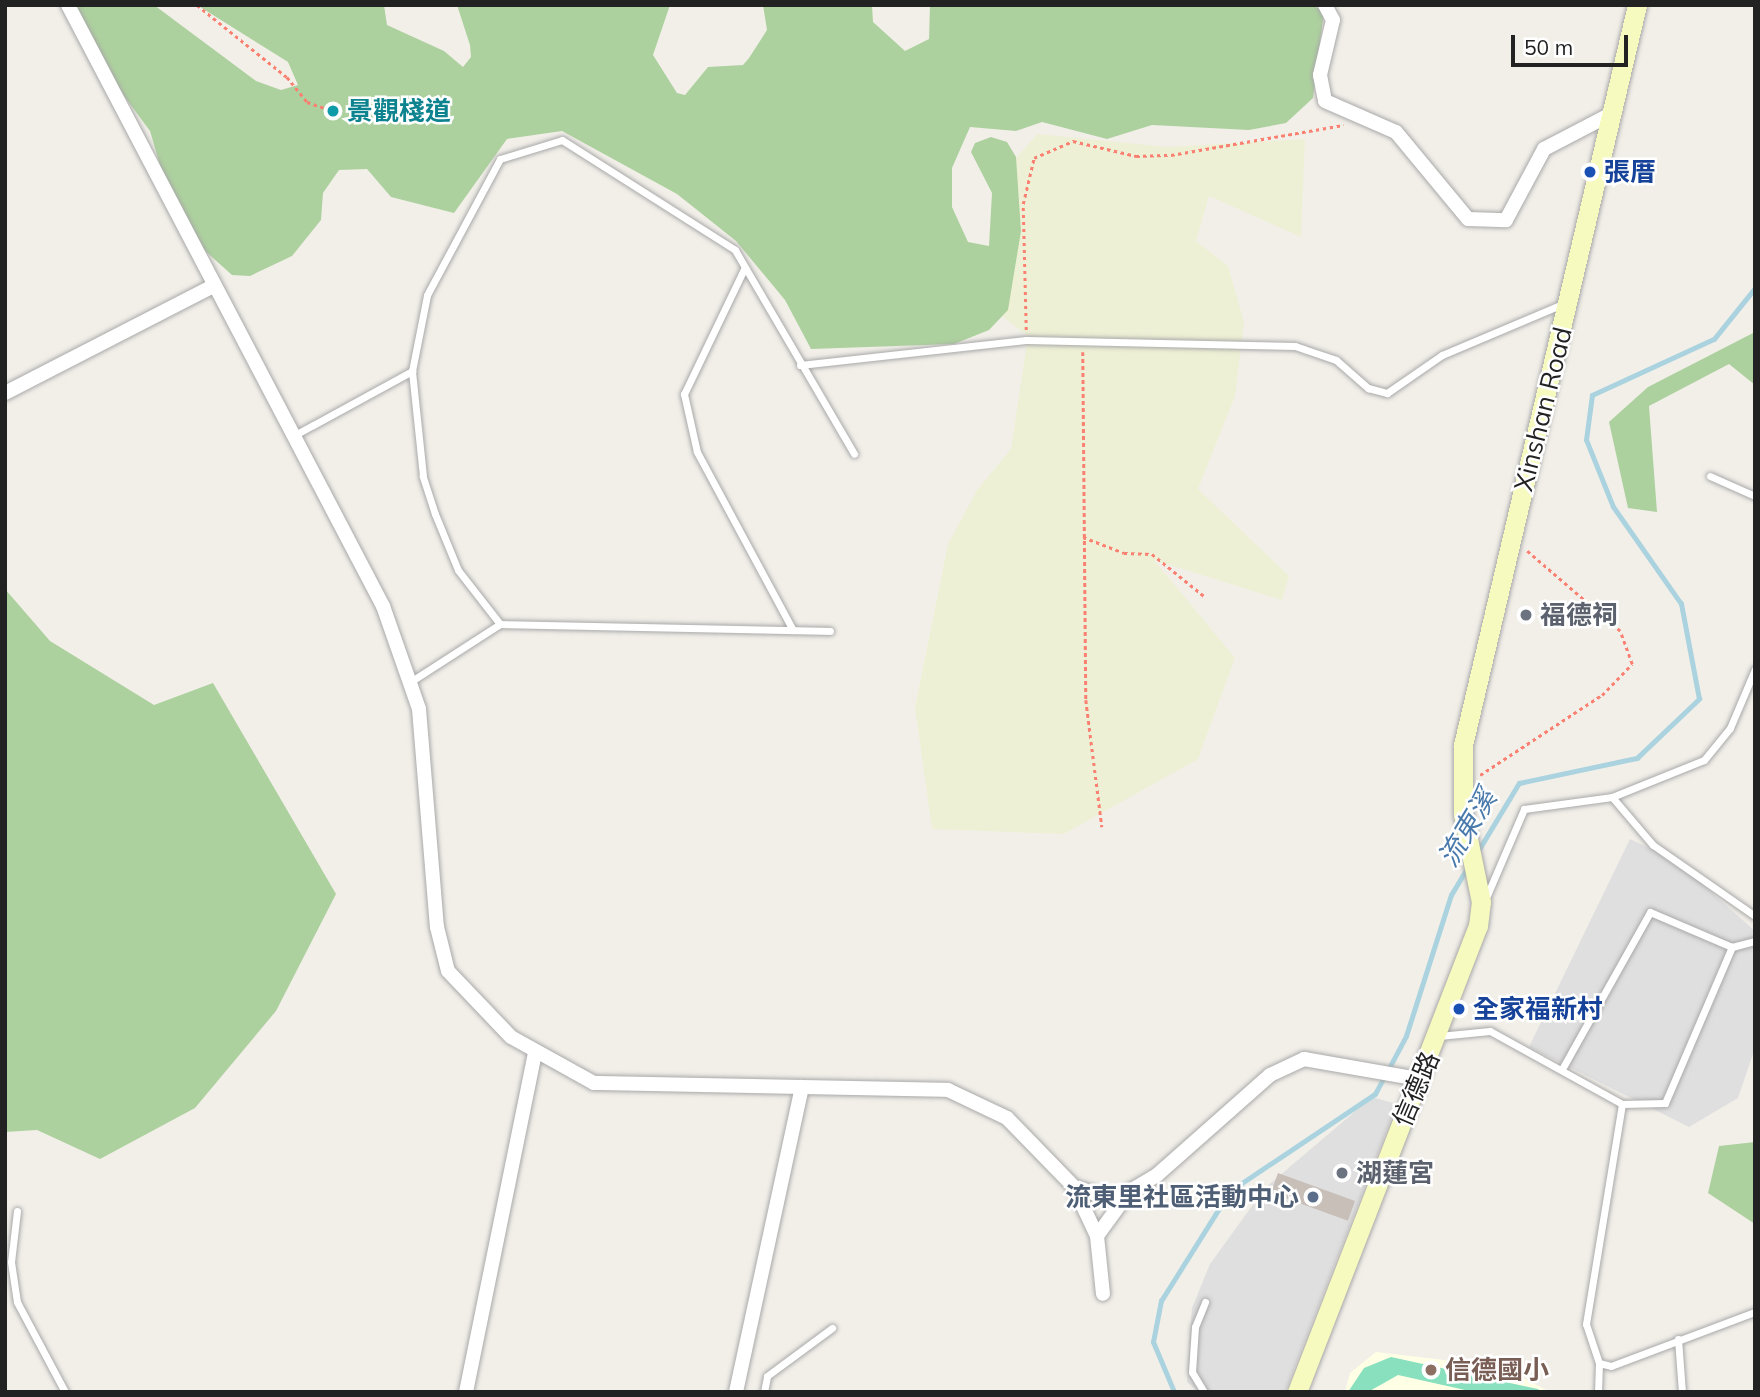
<!DOCTYPE html>
<html>
<head>
<meta charset="utf-8">
<style>
  body { margin:0 }
  #map { position:relative; width:1760px; height:1397px; overflow:hidden; background:#f2efe9; font-family:Mulish,"Noto Sans TC",sans-serif }
  div>[style] { position:absolute }
  .residential>* { inset:0; background:#e0dfdf }
  .education>* { inset:0; background:#ffffe5 }
  .farmland>* { inset:0; background:#eef0d5 }
  .forest>* { inset:0; background:#add19e }
  .pitch>* { inset:0; background:#88e0be }
  .stream>* { height:4.5px; margin:-2.25px; padding:0 2.25px; transform-origin:2.25px; border-radius:2.25px; background:#aad3df }
  .building>* { inset:0; background:#c7bfb8; transform-origin:0 0 }
  .path>* { height:2.5px; margin-top:-1.25px; transform-origin:0; background:repeating-linear-gradient(90deg,#fa8072 0 3.5px,transparent 0 7px) }
  .roads { filter:drop-shadow(0 0 2px #a9a9a9) drop-shadow(0 0 2px #a9a9a9) }
  .lane>* { height:7px; margin:-3.5px; padding:0 3.5px; transform-origin:3.5px; border-radius:3.5px; background:#fff }
  .street>* { height:14px; margin:-7px; padding:0 7px; transform-origin:7px; border-radius:7px; background:#fff }
  .secondary>* { height:19px; margin:-9.5px; padding:0 9.5px; transform-origin:9.5px; border-radius:9.5px; background:#f7fabf }
  .dots>* { width:19px; height:19px; translate:-50% -50%; box-sizing:border-box; border:4px solid #fff; border-radius:50% }
  span { translate:-50% -50%; white-space:nowrap; text-align:center; line-height:1.15; -webkit-text-stroke:5px #fff; paint-order:stroke }
  .culture-label { font-size:26px; color:#0d838f; font-weight:700 }
  .left { translate:0 -50%; text-align:left }
  .transit-label { font-size:26px; color:#164399; font-weight:700 }
  .street-label { font-size:26px; color:#222 }
  .worship-label { font-size:26px; color:#5b616d; font-weight:700 }
  .service-label { font-size:26px; color:#4e5e75; font-weight:700 }
  .right { translate:-100% -50%; text-align:right }
  .education-label { font-size:26px; color:#785e54; font-weight:700 }
  .water-label { font-size:28px; color:#4a7aab; font-style:italic }
  .frame { position:absolute; inset:0; border:7px solid #222; pointer-events:none }
  .scale { position:absolute; left:1511px; top:35px; width:117px; height:32px; box-sizing:border-box; border:4px solid #222; border-top:0; padding-left:9px; font-size:21px; line-height:24px; white-space:nowrap; color:#222; -webkit-text-stroke:5px #fff; paint-order:stroke }
</style>
</head>
<body>
<div id="map">
  <div class="residential">
    <div style="clip-path:polygon(1630px 839px,1675px 860px,1755px 931px,1755px 1048px,1738px 1098px,1689px 1127px,1529px 1047px)"></div>
    <div style="clip-path:polygon(1372px 1097px,1397px 1104px,1285px 1392px,1199px 1392px,1187px 1382px,1192px 1308px,1210px 1264px,1265px 1188px)"></div>
  </div>
  <div class="education">
    <div style="clip-path:polygon(1376px 1352px,1503px 1367px,1550px 1392px,1345px 1392px,1350px 1373px)"></div>
  </div>
  <div class="farmland">
    <div style="clip-path:polygon(1038px 134px,1167px 147px,1305px 139px,1301px 237px,1209px 196px,1196px 241px,1228px 266px,1244px 322px,1235px 396px,1198px 489px,1289px 576px,1282px 600px,1154px 560px,1235px 658px,1198px 759px,1064px 834px,932px 829px,915px 707px,948px 544px,977px 490px,1011px 449px,1028px 336px,1003px 317px,1014px 160px)"></div>
  </div>
  <div class="forest">
    <div style="clip-path:polygon(69px 5px,154px 5px,256px 81px,281px 90px,298px 85px,288px 62px,197px 5px,384px 5px,387px 25px,444px 51px,463px 67px,471px 57px,470px 45px,457px 5px,670px 5px,653px 55px,677px 93px,685px 95px,708px 67px,743px 65px,749px 58px,767px 30px,763px 5px,872px 5px,873px 22px,905px 51px,929px 39px,930px 5px,1311px 5px,1324px 11px,1313px 98px,1286px 123px,1249px 130px,1152px 125px,1107px 139px,1042px 122px,1016px 131px,970px 127px,952px 168px,952px 207px,968px 242px,989px 246px,992px 193px,971px 152px,975px 143px,991px 137px,1007px 142px,1016px 157px,1021px 231px,1008px 310px,989px 330px,954px 344px,811px 349px,785px 300px,736px 241px,677px 194px,562px 131px,507px 139px,454px 213px,391px 197px,367px 169px,339px 170px,323px 193px,321px 220px,292px 256px,250px 276px,232px 275px,203px 249px,168px 192px,150px 131px,93px 54px)"></div>
    <div style="clip-path:polygon(1755px 332px,1755px 385px,1729px 364px,1649px 406px,1657px 512px,1628px 508px,1609px 422px,1648px 387px)"></div>
    <div style="clip-path:polygon(5px 589px,50px 641px,154px 705px,213px 683px,336px 894px,276px 1011px,195px 1108px,100px 1159px,37px 1130px,5px 1132px)"></div>
    <div style="clip-path:polygon(1755px 1142px,1755px 1224px,1708px 1193px,1719px 1146px)"></div>
  </div>
  <div class="pitch">
    <div style="clip-path:polygon(1391px 1357px,1538px 1389px,1541px 1392px,1474px 1392px,1398px 1375px,1368px 1392px,1348px 1392px,1364px 1368px)"></div>
  </div>
  <div class="stream">
    <div style="left:1478px;top:851px;width:79px;rotate:-58.9deg"></div>
    <div style="left:1519px;top:783px;width:121px;rotate:-12deg"></div>
    <div style="left:1637px;top:758px;width:86px;rotate:-43.6deg"></div>
    <div style="left:1699px;top:699px;width:97px;rotate:-100.7deg"></div>
    <div style="left:1681px;top:604px;width:118px;rotate:-125deg"></div>
    <div style="left:1613px;top:507px;width:72px;rotate:-111.9deg"></div>
    <div style="left:1586px;top:440px;width:45px;rotate:-82.4deg"></div>
    <div style="left:1592px;top:395px;width:134px;rotate:-24.7deg"></div>
    <div style="left:1714px;top:339px;width:65px;rotate:-51.2deg"></div>
    <div style="left:1388px;top:1070px;width:38px;rotate:-62deg"></div>
    <div style="left:1406px;top:1036px;width:148px;rotate:-72.3deg"></div>
    <div style="left:1451px;top:895px;width:33px;rotate:-59deg"></div>
    <div style="left:1174px;top:1392px;width:54px;rotate:-112.8deg"></div>
    <div style="left:1153px;top:1342px;width:42px;rotate:-79deg"></div>
    <div style="left:1161px;top:1301px;width:130px;rotate:-57.9deg"></div>
    <div style="left:1230px;top:1191px;width:174px;rotate:-33.8deg"></div>
    <div style="left:1375px;top:1094px;width:19px;rotate:-62deg"></div>
  </div>
  <div class="building">
    <div style="left:1278px;top:1173px;width:82px;height:21px;rotate:20deg"></div>
  </div>
  <div class="path">
    <div style="left:197px;top:5px;width:115px;rotate:38.7deg"></div>
    <div style="left:287px;top:77px;width:32px;rotate:51deg"></div>
    <div style="left:307px;top:102px;width:28px;rotate:19deg"></div>
    <div style="left:1026px;top:330px;width:126px;rotate:-91.4deg"></div>
    <div style="left:1023px;top:204px;width:47px;rotate:-76.6deg"></div>
    <div style="left:1034px;top:158px;width:43px;rotate:-23.6deg"></div>
    <div style="left:1073px;top:141px;width:65px;rotate:13.4deg"></div>
    <div style="left:1136px;top:156px;width:35px;rotate:-2deg"></div>
    <div style="left:1171px;top:155px;width:175px;rotate:-9.9deg"></div>
    <div style="left:1083px;top:352px;width:348px;rotate:89.5deg"></div>
    <div style="left:1086px;top:700px;width:128px;rotate:82.8deg"></div>
    <div style="left:1083px;top:537px;width:44px;rotate:21.3deg"></div>
    <div style="left:1124px;top:553px;width:28px;rotate:2deg"></div>
    <div style="left:1152px;top:554px;width:67px;rotate:38.9deg"></div>
    <div style="left:1480px;top:775px;width:146px;rotate:-33.3deg"></div>
    <div style="left:1602px;top:695px;width:43px;rotate:-45.9deg"></div>
    <div style="left:1632px;top:664px;width:35px;rotate:-110deg"></div>
    <div style="left:1620px;top:631px;width:123px;rotate:-139.3deg"></div>
  </div>
  <div class="roads">
    <div class="lane">
      <div style="left:744px;top:269px;width:139px;rotate:115.6deg"></div>
      <div style="left:684px;top:394px;width:59px;rotate:77.4deg"></div>
      <div style="left:697px;top:452px;width:202px;rotate:61.7deg"></div>
      <div style="left:800px;top:365px;width:227px;rotate:-6.3deg"></div>
      <div style="left:1026px;top:340px;width:269px;rotate:1.3deg"></div>
      <div style="left:1295px;top:346px;width:43px;rotate:18.9deg"></div>
      <div style="left:1336px;top:360px;width:43px;rotate:41.2deg"></div>
      <div style="left:1368px;top:388px;width:20px;rotate:15deg"></div>
      <div style="left:1387px;top:393px;width:67px;rotate:-34.6deg"></div>
      <div style="left:1442px;top:355px;width:131px;rotate:-22.9deg"></div>
      <div style="left:293px;top:436px;width:136px;rotate:-28.6deg"></div>
      <div style="left:1710px;top:476px;width:49px;rotate:24deg"></div>
      <div style="left:500px;top:624px;width:330px;rotate:1.2deg"></div>
      <div style="left:410px;top:682px;width:107px;rotate:-32.8deg"></div>
      <div style="left:500px;top:624px;width:68px;rotate:-127.9deg"></div>
      <div style="left:458px;top:570px;width:61px;rotate:-112.3deg"></div>
      <div style="left:435px;top:514px;width:40px;rotate:-108deg"></div>
      <div style="left:423px;top:476px;width:106px;rotate:-96deg"></div>
      <div style="left:412px;top:371px;width:77px;rotate:-78.8deg"></div>
      <div style="left:427px;top:295px;width:154px;rotate:-61.8deg"></div>
      <div style="left:500px;top:159px;width:65px;rotate:-17deg"></div>
      <div style="left:562px;top:140px;width:205px;rotate:32.4deg"></div>
      <div style="left:735px;top:250px;width:236px;rotate:59.7deg"></div>
      <div style="left:1612px;top:797px;width:63px;rotate:49.5deg"></div>
      <div style="left:1653px;top:845px;width:124px;rotate:34.8deg"></div>
      <div style="left:1485px;top:900px;width:99px;rotate:-66.8deg"></div>
      <div style="left:1524px;top:809px;width:89px;rotate:-7.8deg"></div>
      <div style="left:1612px;top:797px;width:99px;rotate:-21.9deg"></div>
      <div style="left:1704px;top:760px;width:41px;rotate:-50.9deg"></div>
      <div style="left:1730px;top:728px;width:64px;rotate:-67deg"></div>
      <div style="left:1439px;top:1036px;width:51px;rotate:-5.6deg"></div>
      <div style="left:1490px;top:1031px;width:151px;rotate:28.9deg"></div>
      <div style="left:1622px;top:1104px;width:223px;rotate:99.3deg"></div>
      <div style="left:1586px;top:1324px;width:41px;rotate:71.6deg"></div>
      <div style="left:1599px;top:1363px;width:12px;rotate:14deg"></div>
      <div style="left:1611px;top:1366px;width:154px;rotate:-20.6deg"></div>
      <div style="left:1562px;top:1069px;width:180px;rotate:-60.7deg"></div>
      <div style="left:1650px;top:912px;width:89px;rotate:23.1deg"></div>
      <div style="left:1622px;top:1104px;width:43px;rotate:-1.3deg"></div>
      <div style="left:1665px;top:1103px;width:170px;rotate:-66.8deg"></div>
      <div style="left:1732px;top:947px;width:24px;rotate:-15deg"></div>
      <div style="left:17px;top:1211px;width:51px;rotate:96.7deg"></div>
      <div style="left:11px;top:1262px;width:40px;rotate:81.5deg"></div>
      <div style="left:17px;top:1302px;width:102px;rotate:61.9deg"></div>
      <div style="left:1678px;top:1339px;width:53px;rotate:85.7deg"></div>
      <div style="left:764px;top:1392px;width:16px;rotate:-79deg"></div>
      <div style="left:767px;top:1376px;width:81px;rotate:-36.4deg"></div>
      <div style="left:1204px;top:1392px;width:23px;rotate:-121deg"></div>
      <div style="left:1192px;top:1372px;width:45px;rotate:-86.2deg"></div>
      <div style="left:1195px;top:1327px;width:27px;rotate:-68deg"></div>
      <div style="left:1598px;top:1392px;width:29px;rotate:-88deg"></div>
    </div>
    <div class="street">
      <div style="left:68px;top:5px;width:679px;rotate:62.34deg"></div>
      <div style="left:383px;top:606px;width:109px;rotate:70.7deg"></div>
      <div style="left:419px;top:709px;width:219px;rotate:85.3deg"></div>
      <div style="left:437px;top:927px;width:45px;rotate:76deg"></div>
      <div style="left:448px;top:971px;width:91px;rotate:46.3deg"></div>
      <div style="left:511px;top:1037px;width:95px;rotate:29deg"></div>
      <div style="left:594px;top:1083px;width:354px;rotate:1.1deg"></div>
      <div style="left:948px;top:1090px;width:65px;rotate:25.4deg"></div>
      <div style="left:1007px;top:1118px;width:96px;rotate:45.8deg"></div>
      <div style="left:1074px;top:1187px;width:43px;rotate:17.6deg"></div>
      <div style="left:1115px;top:1200px;width:49px;rotate:-30.8deg"></div>
      <div style="left:1157px;top:1175px;width:151px;rotate:-41.5deg"></div>
      <div style="left:1270px;top:1075px;width:38px;rotate:-25deg"></div>
      <div style="left:1304px;top:1059px;width:117px;rotate:9.9deg"></div>
      <div style="left:1325px;top:5px;width:17px;rotate:62deg"></div>
      <div style="left:1333px;top:20px;width:57px;rotate:103.3deg"></div>
      <div style="left:1320px;top:75px;width:26px;rotate:79deg"></div>
      <div style="left:1325px;top:101px;width:77px;rotate:23.6deg"></div>
      <div style="left:1396px;top:132px;width:113px;rotate:50.4deg"></div>
      <div style="left:1468px;top:219px;width:38px;rotate:2deg"></div>
      <div style="left:1506px;top:220px;width:81px;rotate:-61.8deg"></div>
      <div style="left:1544px;top:149px;width:80px;rotate:-27.5deg"></div>
      <div style="left:5px;top:393px;width:232px;rotate:-27.2deg"></div>
      <div style="left:1074px;top:1187px;width:54px;rotate:64.9deg"></div>
      <div style="left:1097px;top:1236px;width:58px;rotate:84.1deg"></div>
      <div style="left:1097px;top:1236px;width:49px;rotate:-54.1deg"></div>
      <div style="left:466px;top:1392px;width:347px;rotate:-78.5deg"></div>
      <div style="left:736px;top:1392px;width:312px;rotate:-77.8deg"></div>
    </div>
    <div class="secondary">
      <div style="left:1297px;top:1392px;width:500px;rotate:-68.8deg"></div>
      <div style="left:1478px;top:926px;width:24px;rotate:-83deg"></div>
      <div style="left:1481px;top:902px;width:90px;rotate:-101.6deg"></div>
      <div style="left:1463px;top:814px;width:69px;rotate:-90deg"></div>
      <div style="left:1463px;top:745px;width:760px;rotate:-76.77deg"></div>
    </div>
  </div>
  <div class="dots">
    <div style="left:333px;top:111px;background:#0f9aa8"></div>
    <div style="left:1590px;top:172px;background:#1a4fb4"></div>
    <div style="left:1526px;top:615px;background:#6b7280"></div>
    <div style="left:1459px;top:1009px;background:#1a4fb4"></div>
    <div style="left:1342px;top:1173px;background:#6b7280"></div>
    <div style="left:1313px;top:1197px;background:#5c6f8a"></div>
    <div style="left:1431px;top:1370px;background:#8d6e63"></div>
  </div>
  <div class="culture-label">
    <span class="left" style="left:347px;top:111px">景觀棧道</span>
  </div>
  <div class="transit-label">
    <span class="left" style="left:1604px;top:172px">張厝</span>
    <span class="left" style="left:1473px;top:1009px">全家福新村</span>
  </div>
  <div class="street-label">
    <span style="left:1543px;top:409px;rotate:-76deg">Xinshan Road</span>
    <span style="left:1416px;top:1089px;rotate:-67deg">信德路</span>
  </div>
  <div class="worship-label">
    <span class="left" style="left:1540px;top:615px">福德祠</span>
    <span class="left" style="left:1356px;top:1173px">湖蓮宮</span>
  </div>
  <div class="service-label">
    <span class="right" style="left:1299px;top:1197px">流東里社區活動中心</span>
  </div>
  <div class="education-label">
    <span class="left" style="left:1445px;top:1370px">信德國小</span>
  </div>
  <div class="water-label">
    <span style="left:1467px;top:828px;rotate:-59deg">流東溪</span>
  </div>
  <div class="frame"></div>
  <div class="scale">50 m</div>
</div>
</body>
</html>
